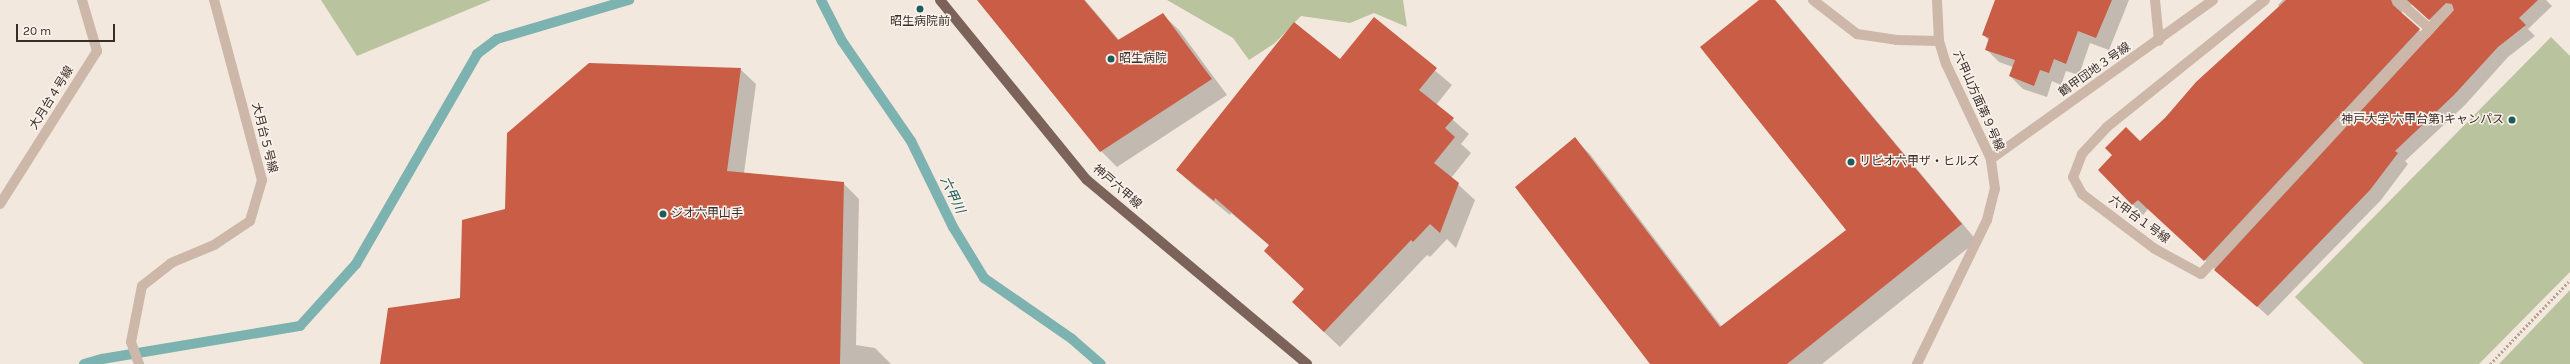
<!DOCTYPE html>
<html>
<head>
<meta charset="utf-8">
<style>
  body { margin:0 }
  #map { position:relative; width:2570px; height:364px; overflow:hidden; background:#f3e8de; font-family:Karla,"Noto Sans JP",sans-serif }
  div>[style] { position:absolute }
  .green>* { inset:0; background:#b9c39d }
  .shadow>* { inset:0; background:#0003 }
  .stream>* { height:10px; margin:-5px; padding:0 5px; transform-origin:5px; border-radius:5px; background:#7cb2b0 }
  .building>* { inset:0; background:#ca5d46 }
  .path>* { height:2.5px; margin-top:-1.25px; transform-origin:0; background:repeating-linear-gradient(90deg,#b8a193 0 2px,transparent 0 4px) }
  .minor>* { height:10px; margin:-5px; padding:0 5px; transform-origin:5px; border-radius:5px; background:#ccb7a9 }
  .major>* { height:10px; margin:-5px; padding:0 5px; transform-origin:5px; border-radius:5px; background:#7b635a }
  .dots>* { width:11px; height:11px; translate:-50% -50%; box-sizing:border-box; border:2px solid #fbf2eb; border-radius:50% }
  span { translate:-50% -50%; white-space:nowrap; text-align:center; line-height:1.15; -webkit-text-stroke:3px #fbf2eb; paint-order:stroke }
  .poi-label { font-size:12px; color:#392d29 }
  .left { translate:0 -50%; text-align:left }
  .right { translate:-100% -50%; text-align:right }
  .street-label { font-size:12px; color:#392d29 }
  .water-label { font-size:13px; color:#1d5c5c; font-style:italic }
  .scale { position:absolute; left:16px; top:24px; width:99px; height:18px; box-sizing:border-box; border:2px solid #392d29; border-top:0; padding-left:5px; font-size:12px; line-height:14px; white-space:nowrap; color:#392d29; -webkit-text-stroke:3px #fbf2eb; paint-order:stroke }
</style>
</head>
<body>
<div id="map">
  <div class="green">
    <div style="clip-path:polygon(321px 0,491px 0,357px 56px)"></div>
    <div style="clip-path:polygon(1167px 0,1403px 0,1407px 27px,1374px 13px,1350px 23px,1301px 16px,1275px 43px,1249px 60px,1233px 38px)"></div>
    <div style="clip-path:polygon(2551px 37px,2570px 56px,2570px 272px,2479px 364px,2364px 364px,2295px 297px)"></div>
    <div style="clip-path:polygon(2570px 290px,2570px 364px,2499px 364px)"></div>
  </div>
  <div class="shadow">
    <div style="clip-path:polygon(977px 0,1085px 0,1119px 40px,1163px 15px,1179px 30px,1227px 95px,1117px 167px,1101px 151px)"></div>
    <div style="clip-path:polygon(1761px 0,1775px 0,1784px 10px,1977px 241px,1822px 364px,1651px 364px,1575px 139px,1590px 154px,1722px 327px,1847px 230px)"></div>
    <div style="clip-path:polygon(1997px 0,2129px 0,2109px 50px,2090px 43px,2079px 75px,2066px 71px,2061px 85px,2052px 81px,2047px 97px,2023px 89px,2010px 76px,2013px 67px,1999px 62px,1986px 49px,1989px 41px,1983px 34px)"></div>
    <div style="clip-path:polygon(evenodd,2283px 0,2546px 0,2552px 6px,2528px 29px,2535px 36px,2508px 57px,2465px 105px,2405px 161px,2408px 164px,2381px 200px,2268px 316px,2148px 209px,2143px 215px,2099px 170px,2140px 142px,2280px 7px,2278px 5px,2283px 0,2402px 5px,2412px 5px,2439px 28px,2429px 39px,2402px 15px,2402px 5px)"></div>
    <div style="clip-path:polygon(1374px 19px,1452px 85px,1436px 105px,1469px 134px,1461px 144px,1471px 153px,1451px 178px,1475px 200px,1456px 248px,1447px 239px,1430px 257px,1427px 255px,1340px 347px,1309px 318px,1305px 290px,1270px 246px,1231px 213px,1230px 215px,1193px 185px,1177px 170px,1340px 61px)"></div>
    <div style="clip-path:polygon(740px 69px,756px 84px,744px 173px,843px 183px,859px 199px,856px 345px,875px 348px,891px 364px,381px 364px,461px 299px,506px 210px)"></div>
  </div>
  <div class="stream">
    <div style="left:821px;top:0;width:46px;rotate:62.9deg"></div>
    <div style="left:842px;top:41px;width:121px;rotate:55.4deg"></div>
    <div style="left:911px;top:141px;width:96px;rotate:64deg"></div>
    <div style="left:953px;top:227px;width:60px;rotate:58.7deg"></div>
    <div style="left:984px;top:278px;width:107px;rotate:34.7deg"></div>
    <div style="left:1072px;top:339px;width:38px;rotate:41deg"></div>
    <div style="left:84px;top:364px;width:19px;rotate:-16deg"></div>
    <div style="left:102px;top:359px;width:201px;rotate:-9.5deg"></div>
    <div style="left:300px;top:326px;width:84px;rotate:-47.9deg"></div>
    <div style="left:356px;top:264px;width:242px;rotate:-60deg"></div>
    <div style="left:477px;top:54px;width:25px;rotate:-37deg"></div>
    <div style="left:497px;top:39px;width:138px;rotate:-16.5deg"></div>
  </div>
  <div class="building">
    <div style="clip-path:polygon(977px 0,1084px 0,1118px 40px,1163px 13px,1212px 79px,1100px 152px)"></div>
    <div style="clip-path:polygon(1759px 0,1775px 0,1962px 224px,1787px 364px,1650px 364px,1515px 187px,1575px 137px,1720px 327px,1846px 230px,1700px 47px)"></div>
    <div style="clip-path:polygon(1995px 0,2112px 0,2096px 38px,2078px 31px,2066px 64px,2054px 59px,2049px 73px,2040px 70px,2034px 86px,2009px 76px,2015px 60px,1985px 50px,1989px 38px,1982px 35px)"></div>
    <div style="clip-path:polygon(2286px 0,2391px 0,2393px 5px,2420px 29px,2204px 261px,2138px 200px,2132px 205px,2098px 170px,2112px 155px,2105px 148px,2126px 127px,2140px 141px,2165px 118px,2196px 82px)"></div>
    <div style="clip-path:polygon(2407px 0,2538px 0,2519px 18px,2526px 25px,2498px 47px,2454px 95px,2395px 151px,2398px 153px,2370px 190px,2257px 307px,2214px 270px,2454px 10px,2452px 4px,2446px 3px,2429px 20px)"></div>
    <div style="clip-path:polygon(1374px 17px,1437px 68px,1419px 90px,1454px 118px,1445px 128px,1455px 137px,1434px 163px,1459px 183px,1440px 233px,1430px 224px,1413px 242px,1411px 240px,1324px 332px,1292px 302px,1304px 289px,1264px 251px,1269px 245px,1215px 198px,1214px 201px,1176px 170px,1294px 22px,1340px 59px)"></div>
    <div style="clip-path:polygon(589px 63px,741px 68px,727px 171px,844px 182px,840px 364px,380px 364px,388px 308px,460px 298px,462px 220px,505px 209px,507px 133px)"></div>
  </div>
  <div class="path">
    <div style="left:2490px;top:364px;width:116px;rotate:-46.4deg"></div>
  </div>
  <div class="minor">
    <div style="left:1813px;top:0;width:56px;rotate:37.7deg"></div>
    <div style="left:1857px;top:34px;width:40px;rotate:8.5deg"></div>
    <div style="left:1897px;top:40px;width:42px;rotate:1.4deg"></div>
    <div style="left:2155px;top:0;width:41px;rotate:84.4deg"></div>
    <div style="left:2265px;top:0;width:203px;rotate:141.2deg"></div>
    <div style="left:2107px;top:127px;width:37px;rotate:133deg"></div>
    <div style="left:2082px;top:154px;width:25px;rotate:111deg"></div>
    <div style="left:2073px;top:177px;width:19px;rotate:62deg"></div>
    <div style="left:2082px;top:194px;width:91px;rotate:37deg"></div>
    <div style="left:2155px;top:249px;width:52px;rotate:28.5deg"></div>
    <div style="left:2201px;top:274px;width:362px;rotate:-47deg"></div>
    <div style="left:2397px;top:0;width:44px;rotate:41.3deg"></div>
    <div style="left:1991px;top:159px;width:273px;rotate:-35.6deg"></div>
    <div style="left:0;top:204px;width:181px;rotate:-57.6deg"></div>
    <div style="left:97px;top:51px;width:53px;rotate:-106.4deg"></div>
    <div style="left:139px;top:364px;width:23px;rotate:-110deg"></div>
    <div style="left:131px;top:342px;width:57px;rotate:-78.9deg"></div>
    <div style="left:142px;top:286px;width:37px;rotate:-38deg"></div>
    <div style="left:171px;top:263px;width:47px;rotate:-22.7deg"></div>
    <div style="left:214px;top:245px;width:43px;rotate:-33.7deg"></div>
    <div style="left:250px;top:221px;width:43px;rotate:-73.7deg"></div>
    <div style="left:262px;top:180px;width:186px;rotate:-104.9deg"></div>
    <div style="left:1917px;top:364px;width:160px;rotate:-64.1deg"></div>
    <div style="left:1987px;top:220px;width:32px;rotate:-76deg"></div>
    <div style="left:1995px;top:189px;width:30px;rotate:-98deg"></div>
    <div style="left:1991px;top:159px;width:105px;rotate:-115.3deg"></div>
    <div style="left:1946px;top:64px;width:24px;rotate:-107deg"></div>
    <div style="left:1939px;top:41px;width:41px;rotate:-92.8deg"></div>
  </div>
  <div class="major">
    <div style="left:940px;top:0;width:232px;rotate:50.8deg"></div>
    <div style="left:1087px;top:180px;width:287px;rotate:39.9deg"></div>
  </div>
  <div class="dots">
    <div style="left:920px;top:9px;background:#1d5c5c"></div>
    <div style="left:1111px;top:59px;background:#1d5c5c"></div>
    <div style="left:2512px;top:120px;background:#1d5c5c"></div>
    <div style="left:1851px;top:162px;background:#1d5c5c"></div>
    <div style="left:663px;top:214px;background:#1d5c5c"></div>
  </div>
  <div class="poi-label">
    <span style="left:920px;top:22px">昭生病院前</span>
    <span class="left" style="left:1119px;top:59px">昭生病院</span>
    <span class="right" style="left:2504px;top:120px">神戸大学 六甲台第1キャンパス</span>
    <span class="left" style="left:1859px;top:162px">リビオ六甲ザ・ヒルズ</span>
    <span class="left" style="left:671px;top:214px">ジオ六甲山手</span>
  </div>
  <div class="street-label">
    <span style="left:2095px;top:70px;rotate:-35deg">鶴甲団地３号線</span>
    <span style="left:52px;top:98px;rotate:-58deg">大月台４号線</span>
    <span style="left:1978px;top:101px;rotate:66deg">六甲山方面第９号線</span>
    <span style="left:264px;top:138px;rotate:76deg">大月台５号線</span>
    <span style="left:1117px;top:187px;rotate:41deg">神戸六甲線</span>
    <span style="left:2139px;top:220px;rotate:36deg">六甲台１号線</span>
  </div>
  <div class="water-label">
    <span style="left:952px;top:195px;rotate:64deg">六甲川</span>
  </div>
  <div class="scale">20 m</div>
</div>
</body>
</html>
